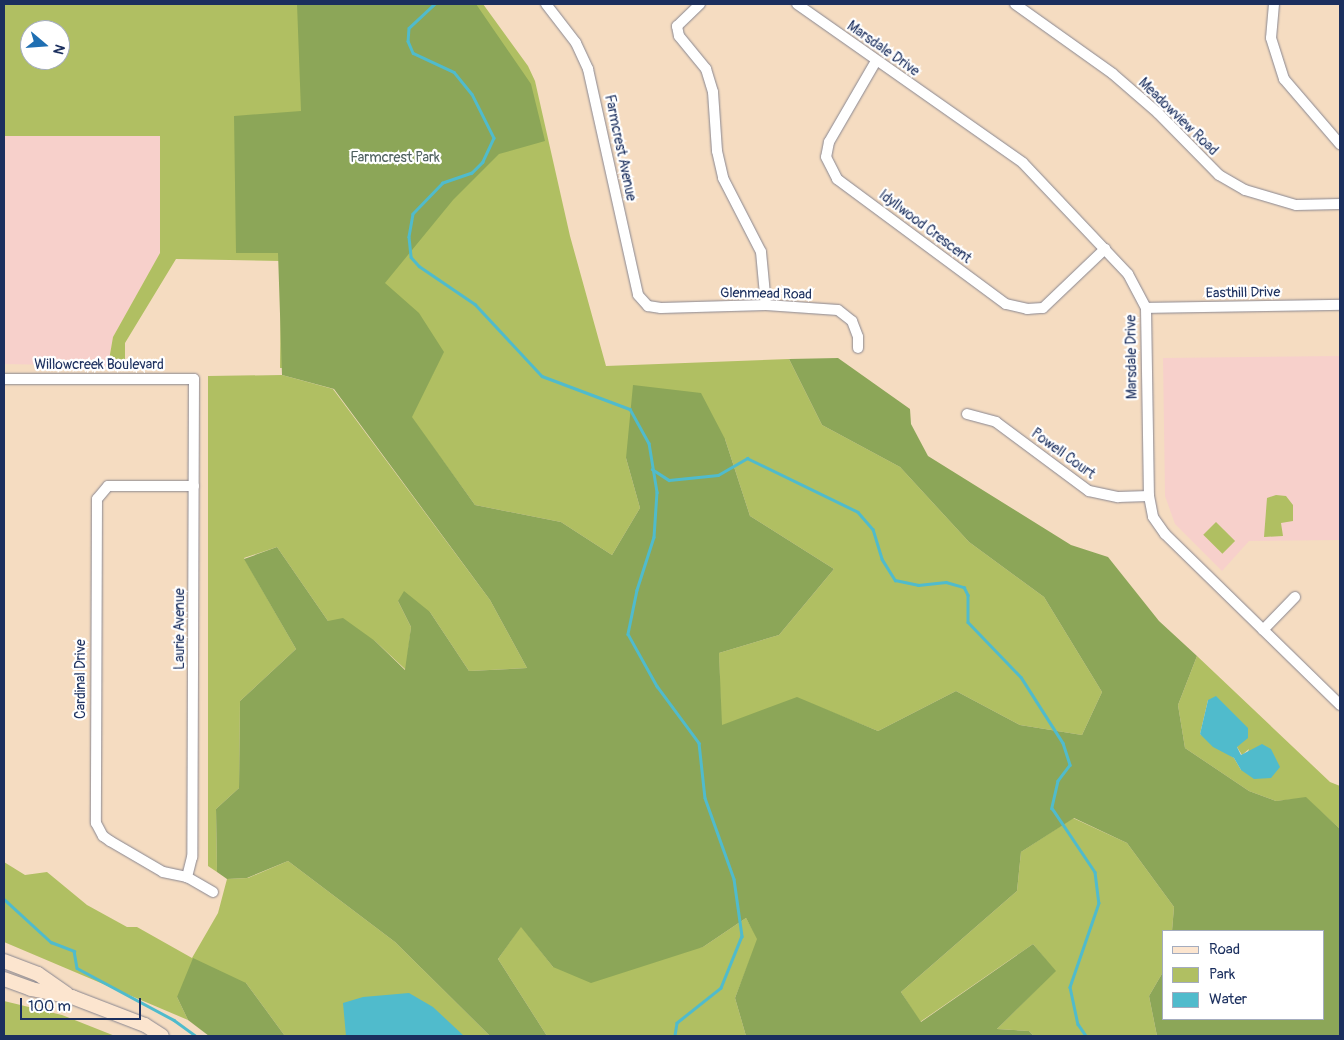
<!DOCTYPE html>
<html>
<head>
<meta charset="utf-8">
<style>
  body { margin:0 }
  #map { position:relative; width:1344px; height:1040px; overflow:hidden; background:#f5dcc1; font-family:Pangolin,sans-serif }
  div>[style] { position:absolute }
  .built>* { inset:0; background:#f7d0cb }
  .green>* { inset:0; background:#b0bf62; transform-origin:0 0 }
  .forest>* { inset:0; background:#8ca658 }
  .water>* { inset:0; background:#50bbcc }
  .stream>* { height:2.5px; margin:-1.25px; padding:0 1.25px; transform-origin:1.25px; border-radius:1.25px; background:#50bbcc }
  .roads { filter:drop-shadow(0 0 1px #888690) drop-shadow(0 0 1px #888690) }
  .minor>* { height:10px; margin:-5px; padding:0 5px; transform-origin:5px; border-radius:5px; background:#fff }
  .secondary>* { height:14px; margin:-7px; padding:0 7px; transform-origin:7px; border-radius:7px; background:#fce5cf }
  span { translate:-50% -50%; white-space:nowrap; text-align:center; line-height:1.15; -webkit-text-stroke:4.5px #fff; paint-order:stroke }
  .street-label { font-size:14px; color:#1b2f5e }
  .park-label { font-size:14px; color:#4f615f }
  .frame { position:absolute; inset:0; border:5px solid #1b2f5e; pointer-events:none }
  .legend { position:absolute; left:1162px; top:930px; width:162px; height:90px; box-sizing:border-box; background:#fff; border:1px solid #a4acbf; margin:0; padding:6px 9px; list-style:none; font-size:15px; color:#1b2f5e }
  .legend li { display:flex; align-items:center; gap:10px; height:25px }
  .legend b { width:25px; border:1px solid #a4acbf }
  .north { position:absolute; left:20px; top:20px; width:50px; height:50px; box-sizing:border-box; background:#fff; border:1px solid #a4acbf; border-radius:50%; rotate:108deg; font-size:14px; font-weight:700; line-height:20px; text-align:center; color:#1b2f5e }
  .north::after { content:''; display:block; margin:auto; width:18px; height:22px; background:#1f6fb2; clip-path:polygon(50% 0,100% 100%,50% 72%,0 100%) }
  .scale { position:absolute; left:20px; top:998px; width:121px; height:22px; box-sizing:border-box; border:2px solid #1b2f5e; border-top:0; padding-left:6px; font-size:15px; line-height:18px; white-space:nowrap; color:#1b2f5e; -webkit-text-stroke:4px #fff; paint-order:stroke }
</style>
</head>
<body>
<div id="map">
  <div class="built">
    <div style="clip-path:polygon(4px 136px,160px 136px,160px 253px,113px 337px,108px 366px,4px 364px)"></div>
    <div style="clip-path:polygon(1340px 356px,1340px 540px,1249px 541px,1222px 571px,1175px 524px,1165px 496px,1163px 358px)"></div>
  </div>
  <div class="green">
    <div style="clip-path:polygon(evenodd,4px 4px,483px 4px,528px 66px,535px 81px,570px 236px,606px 366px,789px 359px,822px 425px,900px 467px,969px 542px,1044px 597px,1102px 692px,1082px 735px,1020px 725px,956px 691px,878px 731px,797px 698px,721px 726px,719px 653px,779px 635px,834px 569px,750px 516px,725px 439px,626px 458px,640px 508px,612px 555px,561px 522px,475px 505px,411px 417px,436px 367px,280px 368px,281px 261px,176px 259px,125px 343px,125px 366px,108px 366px,113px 337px,160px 253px,160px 136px,4px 136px,4px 4px,30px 30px,60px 30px,60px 60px,30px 60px,30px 30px)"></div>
    <div style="clip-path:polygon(282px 375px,333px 389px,490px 600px,527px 668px,469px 671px,430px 612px,398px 601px,411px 627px,406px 670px,375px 641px,328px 621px,277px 547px,244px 558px,296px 649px,240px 701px,239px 788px,216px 809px,217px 872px,208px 866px,208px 376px)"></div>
    <div style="clip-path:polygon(1276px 495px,1286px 496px,1293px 505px,1293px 521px,1281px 523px,1283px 536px,1264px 537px,1267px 498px)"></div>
    <div style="left:1216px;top:522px;width:27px;height:18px;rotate:45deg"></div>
    <div style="clip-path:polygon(evenodd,1197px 656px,1330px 782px,1340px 786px,1340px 829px,1306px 798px,1276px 801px,1249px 791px,1185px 748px,1178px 705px,1197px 656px,1208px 700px,1242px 755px,1249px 749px,1241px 770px,1234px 758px,1200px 734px,1208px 700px)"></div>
    <div style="clip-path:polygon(1073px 818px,1127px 843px,1174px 907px,1172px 931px,1163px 931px,1163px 972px,1149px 996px,1157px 1036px,1034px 1036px,1029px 1031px,997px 1029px,1055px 971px,1033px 944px,920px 1022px,901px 992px,1017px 891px,1021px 852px)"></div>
    <div style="clip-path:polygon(288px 861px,395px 942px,490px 1036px,285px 1036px,246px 983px,177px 997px,188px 1020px,4px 942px,4px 862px,25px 875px,47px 872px,87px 905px,127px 927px,137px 927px,192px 958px,218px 913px,227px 879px,248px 878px)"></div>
    <div style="clip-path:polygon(746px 918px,758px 939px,735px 998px,746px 1036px,547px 1036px,498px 959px,521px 926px,553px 967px,703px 947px)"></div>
    <div style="clip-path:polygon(4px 1001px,62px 1015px,115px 1036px,4px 1036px)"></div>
  </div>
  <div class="forest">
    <div style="clip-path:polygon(297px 4px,476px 4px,531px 84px,545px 141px,499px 154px,453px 200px,385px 283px,419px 313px,444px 352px,412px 417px,475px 505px,561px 522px,612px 555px,640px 508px,626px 458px,633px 385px,701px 393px,725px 439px,750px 516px,834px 569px,779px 635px,719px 653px,722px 725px,797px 697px,878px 731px,956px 691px,1020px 725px,1082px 735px,1102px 692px,1044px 597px,969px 542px,900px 467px,822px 425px,789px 359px,838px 358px,910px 409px,911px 424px,928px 456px,1071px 545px,1108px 557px,1159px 621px,1197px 656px,1178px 705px,1185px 748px,1249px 791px,1276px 801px,1306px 797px,1340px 829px,1340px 1036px,1157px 1036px,1149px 996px,1163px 972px,1163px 1019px,1323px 1019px,1323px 931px,1172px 931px,1174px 907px,1127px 843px,1074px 818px,1021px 852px,1017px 891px,901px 992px,921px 1022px,1033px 944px,1056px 971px,997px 1029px,1029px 1031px,1034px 1036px,746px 1036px,735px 998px,757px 939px,746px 918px,703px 947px,591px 983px,553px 967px,521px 927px,498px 959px,547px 1036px,490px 1036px,395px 942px,288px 861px,247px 878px,227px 879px,217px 872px,216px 809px,239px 788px,240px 701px,296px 649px,244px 559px,277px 547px,328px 621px,343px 618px,375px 641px,405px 670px,411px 627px,398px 601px,404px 591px,430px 612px,469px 671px,527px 668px,490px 600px,334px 389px,282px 375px,278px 253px,236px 253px,234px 116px,301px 111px)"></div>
    <div style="clip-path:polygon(193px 958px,246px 983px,285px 1036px,209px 1036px,188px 1020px,177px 997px)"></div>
  </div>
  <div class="water">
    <div style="clip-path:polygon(1216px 696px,1248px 728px,1248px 738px,1237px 747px,1241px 755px,1262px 744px,1271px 749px,1280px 767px,1271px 778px,1254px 779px,1241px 770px,1234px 758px,1213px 747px,1200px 734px,1208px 700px)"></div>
    <div style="clip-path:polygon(409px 993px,433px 1007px,464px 1036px,346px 1036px,343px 1003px,363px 997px)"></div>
  </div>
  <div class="stream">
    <div style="left:435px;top:4px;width:35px;rotate:137deg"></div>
    <div style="left:409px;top:28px;width:13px;rotate:94deg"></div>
    <div style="left:408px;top:41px;width:13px;rotate:67deg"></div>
    <div style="left:413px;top:53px;width:45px;rotate:24.9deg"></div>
    <div style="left:454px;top:72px;width:28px;rotate:51deg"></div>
    <div style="left:472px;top:94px;width:49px;rotate:63.4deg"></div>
    <div style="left:494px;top:138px;width:26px;rotate:115deg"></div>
    <div style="left:483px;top:162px;width:16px;rotate:135deg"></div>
    <div style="left:472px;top:173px;width:31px;rotate:161deg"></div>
    <div style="left:443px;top:183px;width:43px;rotate:134.1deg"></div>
    <div style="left:413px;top:214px;width:23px;rotate:100deg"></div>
    <div style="left:409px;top:237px;width:20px;rotate:84deg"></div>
    <div style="left:411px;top:257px;width:12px;rotate:48deg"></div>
    <div style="left:419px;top:266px;width:68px;rotate:34.2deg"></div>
    <div style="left:475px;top:304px;width:98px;rotate:47.1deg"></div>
    <div style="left:542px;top:376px;width:94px;rotate:20.6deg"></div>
    <div style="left:630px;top:409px;width:39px;rotate:61deg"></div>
    <div style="left:649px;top:443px;width:50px;rotate:80.7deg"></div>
    <div style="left:657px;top:492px;width:45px;rotate:93.8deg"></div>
    <div style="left:654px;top:537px;width:56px;rotate:107.8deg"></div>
    <div style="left:637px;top:590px;width:45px;rotate:101.6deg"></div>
    <div style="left:628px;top:634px;width:60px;rotate:60.9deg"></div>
    <div style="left:657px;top:686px;width:71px;rotate:53.6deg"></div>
    <div style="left:699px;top:743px;width:55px;rotate:83.8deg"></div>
    <div style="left:705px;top:798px;width:86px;rotate:70.3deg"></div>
    <div style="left:734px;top:879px;width:58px;rotate:82deg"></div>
    <div style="left:742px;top:936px;width:56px;rotate:112deg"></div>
    <div style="left:721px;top:988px;width:56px;rotate:141.5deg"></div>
    <div style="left:677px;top:1023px;width:13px;rotate:99deg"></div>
    <div style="left:652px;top:469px;width:20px;rotate:33deg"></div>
    <div style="left:669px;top:480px;width:49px;rotate:-5.8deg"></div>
    <div style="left:718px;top:475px;width:34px;rotate:-30deg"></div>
    <div style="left:747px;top:458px;width:123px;rotate:25.9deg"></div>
    <div style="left:858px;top:512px;width:23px;rotate:49deg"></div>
    <div style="left:873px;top:529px;width:31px;rotate:73deg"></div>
    <div style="left:882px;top:559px;width:25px;rotate:58deg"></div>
    <div style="left:895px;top:580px;width:24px;rotate:12deg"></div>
    <div style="left:918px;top:585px;width:28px;rotate:-6deg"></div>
    <div style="left:946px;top:582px;width:19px;rotate:16deg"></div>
    <div style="left:964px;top:587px;width:9px;rotate:63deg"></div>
    <div style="left:968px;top:595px;width:27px;rotate:90deg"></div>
    <div style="left:968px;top:622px;width:76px;rotate:46.1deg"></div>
    <div style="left:1021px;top:677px;width:78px;rotate:57.5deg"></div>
    <div style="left:1063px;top:743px;width:23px;rotate:72deg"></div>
    <div style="left:1070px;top:765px;width:20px;rotate:127deg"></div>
    <div style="left:1058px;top:781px;width:28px;rotate:103deg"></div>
    <div style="left:1052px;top:808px;width:77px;rotate:56.1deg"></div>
    <div style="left:1095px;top:872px;width:31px;rotate:83deg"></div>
    <div style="left:1099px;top:903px;width:89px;rotate:109deg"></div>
    <div style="left:1070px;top:987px;width:38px;rotate:78deg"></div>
    <div style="left:1078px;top:1024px;width:14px;rotate:56deg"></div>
    <div style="left:4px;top:899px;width:64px;rotate:42.5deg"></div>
    <div style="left:51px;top:942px;width:25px;rotate:21deg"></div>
    <div style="left:74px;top:951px;width:17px;rotate:80deg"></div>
    <div style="left:77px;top:968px;width:110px;rotate:28.2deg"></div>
    <div style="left:174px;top:1020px;width:27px;rotate:36deg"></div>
  </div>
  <div class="roads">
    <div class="minor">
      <div style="left:546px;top:4px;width:49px;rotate:52.4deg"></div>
      <div style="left:576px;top:43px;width:29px;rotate:65deg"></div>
      <div style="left:588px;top:69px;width:231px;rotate:77.5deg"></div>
      <div style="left:638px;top:295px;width:15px;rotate:48deg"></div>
      <div style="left:648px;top:306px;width:13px;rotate:9deg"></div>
      <div style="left:661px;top:308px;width:105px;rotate:-1.6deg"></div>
      <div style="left:766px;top:305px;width:72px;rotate:4deg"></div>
      <div style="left:838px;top:310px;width:18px;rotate:38deg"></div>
      <div style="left:852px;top:321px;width:17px;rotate:69deg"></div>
      <div style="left:858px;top:337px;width:11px;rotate:90deg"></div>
      <div style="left:700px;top:4px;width:32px;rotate:136deg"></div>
      <div style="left:677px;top:26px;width:10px;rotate:79deg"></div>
      <div style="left:679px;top:36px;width:43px;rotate:50.7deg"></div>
      <div style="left:706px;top:69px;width:24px;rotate:73deg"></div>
      <div style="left:713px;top:92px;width:59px;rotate:86.1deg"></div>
      <div style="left:717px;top:151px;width:28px;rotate:77deg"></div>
      <div style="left:723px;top:178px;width:83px;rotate:62.8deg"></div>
      <div style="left:761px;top:252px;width:53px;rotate:84.6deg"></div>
      <div style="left:797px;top:4px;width:276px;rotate:35.1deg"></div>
      <div style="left:1023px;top:163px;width:153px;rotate:46.6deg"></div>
      <div style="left:1128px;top:274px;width:38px;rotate:62deg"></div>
      <div style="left:1146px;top:308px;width:188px;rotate:89.1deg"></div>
      <div style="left:1149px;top:496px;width:21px;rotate:79deg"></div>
      <div style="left:1153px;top:517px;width:21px;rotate:55deg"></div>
      <div style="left:1165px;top:534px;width:245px;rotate:44.3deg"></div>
      <div style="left:1015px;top:4px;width:120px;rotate:35.5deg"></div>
      <div style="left:1113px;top:74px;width:60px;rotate:40.9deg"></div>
      <div style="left:1158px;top:113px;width:87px;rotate:45.5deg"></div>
      <div style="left:1219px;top:175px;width:30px;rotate:30deg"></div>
      <div style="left:1245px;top:190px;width:53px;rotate:16.4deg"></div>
      <div style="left:1296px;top:205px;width:44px;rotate:-1.3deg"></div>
      <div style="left:1274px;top:4px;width:34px;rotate:95deg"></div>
      <div style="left:1271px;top:38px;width:43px;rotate:72.4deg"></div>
      <div style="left:1284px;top:79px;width:86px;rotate:49.3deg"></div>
      <div style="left:876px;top:61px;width:94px;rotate:120.1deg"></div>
      <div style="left:829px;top:142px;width:15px;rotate:101deg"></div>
      <div style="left:826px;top:157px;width:25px;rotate:63deg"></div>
      <div style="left:837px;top:179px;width:210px;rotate:36.5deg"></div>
      <div style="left:1006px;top:304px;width:22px;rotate:13deg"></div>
      <div style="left:1027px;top:309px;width:16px;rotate:-4deg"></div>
      <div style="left:1043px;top:308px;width:86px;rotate:-43.6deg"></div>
      <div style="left:1146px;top:308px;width:194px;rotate:-0.9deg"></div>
      <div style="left:4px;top:379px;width:190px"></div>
      <div style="left:194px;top:379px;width:478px;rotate:90.2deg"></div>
      <div style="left:192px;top:857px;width:21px;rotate:104deg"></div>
      <div style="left:967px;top:414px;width:30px;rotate:15deg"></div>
      <div style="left:996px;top:422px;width:116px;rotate:36.6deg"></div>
      <div style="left:1089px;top:491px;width:30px;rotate:12deg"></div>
      <div style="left:1118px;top:497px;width:31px;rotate:-2deg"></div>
      <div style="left:194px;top:486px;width:86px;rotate:180deg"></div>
      <div style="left:108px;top:486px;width:17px;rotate:130deg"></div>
      <div style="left:97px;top:499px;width:324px;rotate:90.2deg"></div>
      <div style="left:96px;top:823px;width:15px;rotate:62deg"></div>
      <div style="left:103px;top:836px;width:9px;rotate:36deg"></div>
      <div style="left:110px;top:841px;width:61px;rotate:30.3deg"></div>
      <div style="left:163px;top:872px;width:25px;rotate:12deg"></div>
      <div style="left:187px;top:877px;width:30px;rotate:30deg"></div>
      <div style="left:1263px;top:630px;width:46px;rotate:-45.9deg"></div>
    </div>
    <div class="secondary">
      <div style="left:4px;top:961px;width:36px;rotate:21deg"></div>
      <div style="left:38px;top:974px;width:35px;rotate:35deg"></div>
      <div style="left:4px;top:979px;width:29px;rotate:20deg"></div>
      <div style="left:31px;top:989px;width:42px;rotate:11deg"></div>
      <div style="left:72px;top:997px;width:78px;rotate:21deg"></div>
      <div style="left:145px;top:1025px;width:20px;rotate:33deg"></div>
    </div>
  </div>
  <div class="street-label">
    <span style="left:883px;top:49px;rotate:35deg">Marsdale Drive</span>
    <span style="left:1178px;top:117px;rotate:44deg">Meadowview Road</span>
    <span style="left:620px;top:148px;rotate:78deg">Farmcrest Avenue</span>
    <span style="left:925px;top:227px;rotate:37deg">Idyllwood Crescent</span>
    <span style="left:1243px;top:293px;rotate:-1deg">Easthill Drive</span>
    <span style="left:766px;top:294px;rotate:1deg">Glenmead Road</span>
    <span style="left:1132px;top:357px;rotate:-91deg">Marsdale Drive</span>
    <span style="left:99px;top:365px">Willowcreek Boulevard</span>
    <span style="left:1063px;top:454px;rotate:36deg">Powell Court</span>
    <span style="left:180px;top:629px;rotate:-90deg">Laurie Avenue</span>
    <span style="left:81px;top:679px;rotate:-90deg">Cardinal Drive</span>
  </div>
  <div class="park-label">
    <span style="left:395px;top:158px">Farmcrest Park</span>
  </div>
  <div class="frame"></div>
  <ul class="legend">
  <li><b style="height:6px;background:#fce5cf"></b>Road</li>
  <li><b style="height:14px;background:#b0bf62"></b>Park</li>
  <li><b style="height:14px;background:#50bbcc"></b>Water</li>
  </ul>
  <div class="north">N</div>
  <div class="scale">100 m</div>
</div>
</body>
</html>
